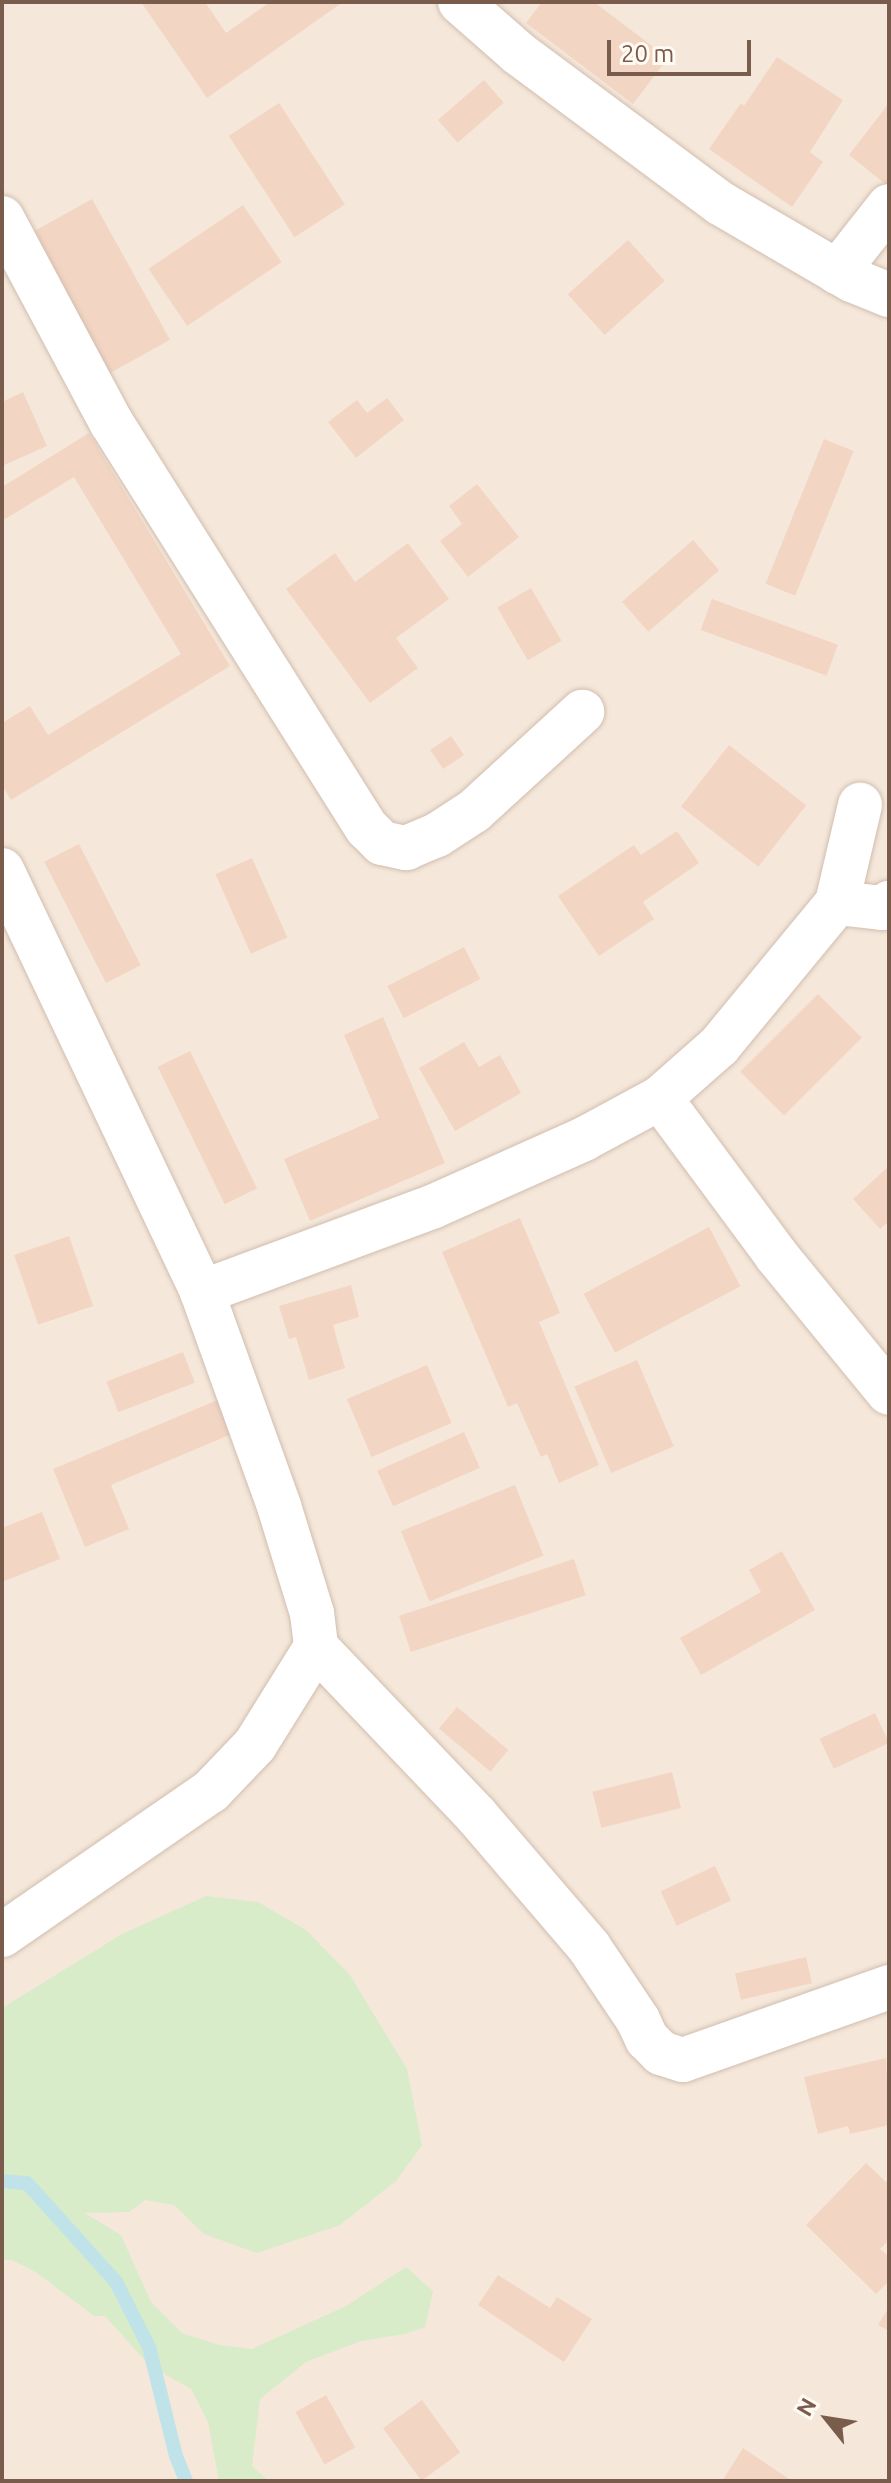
<!DOCTYPE html>
<html>
<head>
<meta charset="utf-8">
<style>
  body { margin:0 }
  #map { position:relative; width:891px; height:2483px; overflow:hidden; background:#fdf6ec; font-family:Ubuntu,sans-serif }
  div>[style] { position:absolute }
  .residential>* { inset:0; background:#f5e8da; transform-origin:0 0 }
  .green>* { inset:0; background:#d8ecc9 }
  .stream>* { height:14px; margin:-7px; padding:0 7px; transform-origin:7px; border-radius:7px; background:#bfe3e8 }
  .building>* { inset:0; background:#f3d5c3; transform-origin:0 0 }
  .roads { filter:drop-shadow(0 0 2px #d1beb0) drop-shadow(0 0 2px #d1beb0) }
  .minor>* { height:44px; margin:-22px; padding:0 22px; transform-origin:22px; border-radius:22px; background:#fff }
  span { translate:-50% -50%; white-space:nowrap; text-align:center; line-height:1.15; -webkit-text-stroke:8px #fffaf3; paint-order:stroke }
  .frame { position:absolute; inset:0; border:4px solid #7a5c4d; pointer-events:none }
  .north { position:absolute; left:787px; top:2379px; width:80px; height:80px; -webkit-text-stroke:6px #fffaf3; paint-order:stroke; rotate:300deg; font-size:22px; font-weight:700; line-height:32px; text-align:center; color:#7a5c4d }
  .north::after { content:''; display:block; margin:auto; width:28px; height:36px; background:#7a5c4d; clip-path:polygon(50% 0,100% 100%,50% 72%,0 100%) }
  .scale { position:absolute; left:607px; top:40px; width:144px; height:36px; box-sizing:border-box; border:4px solid #7a5c4d; border-top:0; padding-left:10px; font-size:24px; line-height:28px; white-space:nowrap; color:#7a5c4d; -webkit-text-stroke:6px #fffaf3; paint-order:stroke }
</style>
</head>
<body>
<div id="map">
  <div class="residential">
    <div style="left:2px;top:2px;width:887px;height:2479px"></div>
  </div>
  <div class="green">
    <div style="clip-path:polygon(206px 1896px,258px 1902px,306px 1930px,350px 1975px,407px 2069px,422px 2145px,396px 2181px,340px 2225px,257px 2253px,204px 2234px,174px 2205px,145px 2200px,129px 2212px,85px 2213px,121px 2235px,151px 2302px,182px 2333px,219px 2345px,252px 2349px,346px 2306px,406px 2267px,433px 2291px,425px 2327px,405px 2334px,361px 2341px,306px 2362px,260px 2399px,252px 2466px,269px 2481px,219px 2481px,208px 2422px,191px 2389px,150px 2366px,105px 2316px,94px 2316px,37px 2273px,12px 2260px,2px 2260px,2px 2008px,122px 1934px)"></div>
  </div>
  <div class="stream">
    <div style="left:2px;top:2181px;width:25px;rotate:5deg"></div>
    <div style="left:27px;top:2183px;width:133px;rotate:48deg"></div>
    <div style="left:116px;top:2282px;width:73px;rotate:63.1deg"></div>
    <div style="left:149px;top:2347px;width:112px;rotate:76.1deg"></div>
    <div style="left:176px;top:2456px;width:27px;rotate:68deg"></div>
  </div>
  <div class="building">
    <div style="clip-path:polygon(141px 2px,205px 2px,226px 33px,270px 2px,343px 2px,207px 98px)"></div>
    <div style="clip-path:polygon(542px 2px,594px 2px,668px 58px,633px 104px,526px 23px)"></div>
    <div style="clip-path:polygon(777px 57px,843px 100px,810px 152px,823px 162px,792px 207px,709px 149px,741px 103px,744px 106px)"></div>
    <div style="left:484px;top:80px;width:30px;height:61px;rotate:49deg"></div>
    <div style="left:279px;top:103px;width:121px;height:60px;rotate:57deg"></div>
    <div style="clip-path:polygon(889px 103px,889px 184px,888px 186px,849px 155px)"></div>
    <div style="left:92px;top:199px;width:161px;height:72px;rotate:61deg"></div>
    <div style="left:243px;top:205px;width:69px;height:114px;rotate:56deg"></div>
    <div style="left:628px;top:240px;width:55px;height:81px;rotate:48deg"></div>
    <div style="clip-path:polygon(23px 392px,47px 446px,2px 466px,2px 402px)"></div>
    <div style="clip-path:polygon(387px 398px,404px 420px,356px 458px,328px 422px,357px 400px,367px 413px)"></div>
    <div style="clip-path:polygon(89px 433px,230px 666px,11px 800px,2px 785px,2px 723px,30px 706px,48px 735px,181px 654px,74px 477px,2px 521px,2px 487px)"></div>
    <div style="left:824px;top:439px;width:32px;height:156px;rotate:22deg"></div>
    <div style="clip-path:polygon(477px 484px,519px 537px,468px 577px,440px 541px,462px 524px,449px 506px)"></div>
    <div style="left:693px;top:540px;width:40px;height:94px;rotate:49deg"></div>
    <div style="clip-path:polygon(408px 543px,449px 599px,396px 638px,418px 668px,370px 703px,286px 589px,335px 553px,355px 582px)"></div>
    <div style="left:531px;top:588px;width:61px;height:39px;rotate:60deg"></div>
    <div style="left:712px;top:599px;width:134px;height:33px;rotate:20deg"></div>
    <div style="left:451px;top:736px;width:23px;height:25px;rotate:56deg"></div>
    <div style="left:729px;top:745px;width:98px;height:78px;rotate:38deg"></div>
    <div style="clip-path:polygon(677px 831px,699px 863px,643px 902px,654px 919px,599px 956px,558px 896px,634px 845px,641px 855px)"></div>
    <div style="left:79px;top:844px;width:136px;height:39px;rotate:63deg"></div>
    <div style="left:252px;top:858px;width:87px;height:40px;rotate:66deg"></div>
    <div style="left:464px;top:947px;width:36px;height:86px;rotate:63deg"></div>
    <div style="left:818px;top:994px;width:62px;height:110px;rotate:45deg"></div>
    <div style="clip-path:polygon(383px 1017px,445px 1163px,310px 1221px,284px 1159px,379px 1118px,344px 1035px)"></div>
    <div style="clip-path:polygon(464px 1042px,479px 1067px,500px 1055px,521px 1093px,455px 1131px,419px 1068px)"></div>
    <div style="left:190px;top:1051px;width:153px;height:36px;rotate:64deg"></div>
    <div style="clip-path:polygon(889px 1166px,889px 1221px,880px 1229px,853px 1199px)"></div>
    <div style="clip-path:polygon(520px 1218px,560px 1313px,539px 1322px,599px 1465px,559px 1483px,547px 1454px,541px 1457px,517px 1403px,508px 1407px,442px 1252px)"></div>
    <div style="left:709px;top:1227px;width:67px;height:142px;rotate:62deg"></div>
    <div style="left:69px;top:1236px;width:74px;height:58px;rotate:71deg"></div>
    <div style="clip-path:polygon(351px 1285px,359px 1317px,333px 1325px,345px 1368px,309px 1380px,296px 1337px,289px 1339px,279px 1306px)"></div>
    <div style="left:183px;top:1352px;width:33px;height:82px;rotate:69deg"></div>
    <div style="left:637px;top:1360px;width:94px;height:68px;rotate:67deg"></div>
    <div style="left:427px;top:1365px;width:63px;height:87px;rotate:67deg"></div>
    <div style="clip-path:polygon(227px 1396px,241px 1430px,111px 1485px,129px 1529px,85px 1547px,53px 1469px)"></div>
    <div style="left:464px;top:1432px;width:39px;height:95px;rotate:66deg"></div>
    <div style="left:515px;top:1485px;width:76px;height:123px;rotate:68deg"></div>
    <div style="clip-path:polygon(42px 1512px,60px 1559px,2px 1582px,2px 1528px)"></div>
    <div style="clip-path:polygon(782px 1551px,815px 1610px,701px 1675px,680px 1638px,761px 1592px,749px 1570px)"></div>
    <div style="left:574px;top:1559px;width:38px;height:184px;rotate:72deg"></div>
    <div style="left:457px;top:1707px;width:67px;height:28px;rotate:40deg"></div>
    <div style="left:875px;top:1713px;width:33px;height:61px;rotate:65deg"></div>
    <div style="left:672px;top:1772px;width:37px;height:82px;rotate:76deg"></div>
    <div style="left:715px;top:1866px;width:38px;height:60px;rotate:65deg"></div>
    <div style="left:806px;top:1957px;width:27px;height:73px;rotate:77deg"></div>
    <div style="clip-path:polygon(886px 2058px,889px 2125px,850px 2134px,848px 2126px,818px 2134px,804px 2077px)"></div>
    <div style="clip-path:polygon(866px 2163px,886px 2182px,889px 2178px,889px 2240px,880px 2249px,889px 2257px,889px 2281px,876px 2294px,806px 2225px)"></div>
    <div style="clip-path:polygon(498px 2275px,550px 2308px,557px 2297px,592px 2319px,564px 2362px,478px 2305px)"></div>
    <div style="clip-path:polygon(889px 2307px,889px 2331px,878px 2325px)"></div>
    <div style="left:326px;top:2395px;width:60px;height:35px;rotate:61deg"></div>
    <div style="left:422px;top:2400px;width:65px;height:48px;rotate:54deg"></div>
    <div style="clip-path:polygon(743px 2448px,792px 2481px,722px 2481px)"></div>
  </div>
  <div class="roads">
    <div class="minor">
      <div style="left:460px;top:2px;width:77px;rotate:41.3deg"></div>
      <div style="left:518px;top:53px;width:252px;rotate:36.6deg"></div>
      <div style="left:720px;top:203px;width:153px;rotate:30.3deg"></div>
      <div style="left:852px;top:280px;width:40px;rotate:22deg"></div>
      <div style="left:2px;top:218px;width:231px;rotate:61.9deg"></div>
      <div style="left:111px;top:422px;width:480px;rotate:57.8deg"></div>
      <div style="left:367px;top:828px;width:21px;rotate:45deg"></div>
      <div style="left:382px;top:843px;width:25px;rotate:12deg"></div>
      <div style="left:406px;top:848px;width:34px;rotate:-23deg"></div>
      <div style="left:437px;top:835px;width:44px;rotate:-33deg"></div>
      <div style="left:474px;top:811px;width:147px;rotate:-42.5deg"></div>
      <div style="left:837px;top:272px;width:84px;rotate:-51.8deg"></div>
      <div style="left:2px;top:870px;width:467px;rotate:64.6deg"></div>
      <div style="left:202px;top:1292px;width:227px;rotate:70.2deg"></div>
      <div style="left:279px;top:1506px;width:112px;rotate:72.9deg"></div>
      <div style="left:312px;top:1613px;width:34px;rotate:83deg"></div>
      <div style="left:316px;top:1647px;width:115px;rotate:121.9deg"></div>
      <div style="left:255px;top:1745px;width:64px;rotate:133.7deg"></div>
      <div style="left:211px;top:1791px;width:254px;rotate:145.4deg"></div>
      <div style="left:837px;top:903px;width:45px;rotate:6.3deg"></div>
      <div style="left:882px;top:908px;width:9px;rotate:-36deg"></div>
      <div style="left:660px;top:1098px;width:195px;rotate:53.5deg"></div>
      <div style="left:776px;top:1255px;width:178px;rotate:50.7deg"></div>
      <div style="left:202px;top:1292px;width:245px;rotate:-20.3deg"></div>
      <div style="left:432px;top:1207px;width:167px;rotate:-24.1deg"></div>
      <div style="left:584px;top:1139px;width:86px;rotate:-28.3deg"></div>
      <div style="left:660px;top:1098px;width:79px;rotate:-41.4deg"></div>
      <div style="left:719px;top:1046px;width:185px;rotate:-50.5deg"></div>
      <div style="left:837px;top:903px;width:101px;rotate:-76.8deg"></div>
      <div style="left:316px;top:1647px;width:232px;rotate:46.4deg"></div>
      <div style="left:476px;top:1815px;width:174px;rotate:49.4deg"></div>
      <div style="left:589px;top:1947px;width:88px;rotate:56.1deg"></div>
      <div style="left:638px;top:2020px;width:21px;rotate:65deg"></div>
      <div style="left:647px;top:2039px;width:20px;rotate:45deg"></div>
      <div style="left:661px;top:2053px;width:23px;rotate:18deg"></div>
      <div style="left:683px;top:2060px;width:219px;rotate:-19.5deg"></div>
    </div>
  </div>
  <div class="frame"></div>
  <div class="north">N</div>
  <div class="scale">20 m</div>
</div>
</body>
</html>
